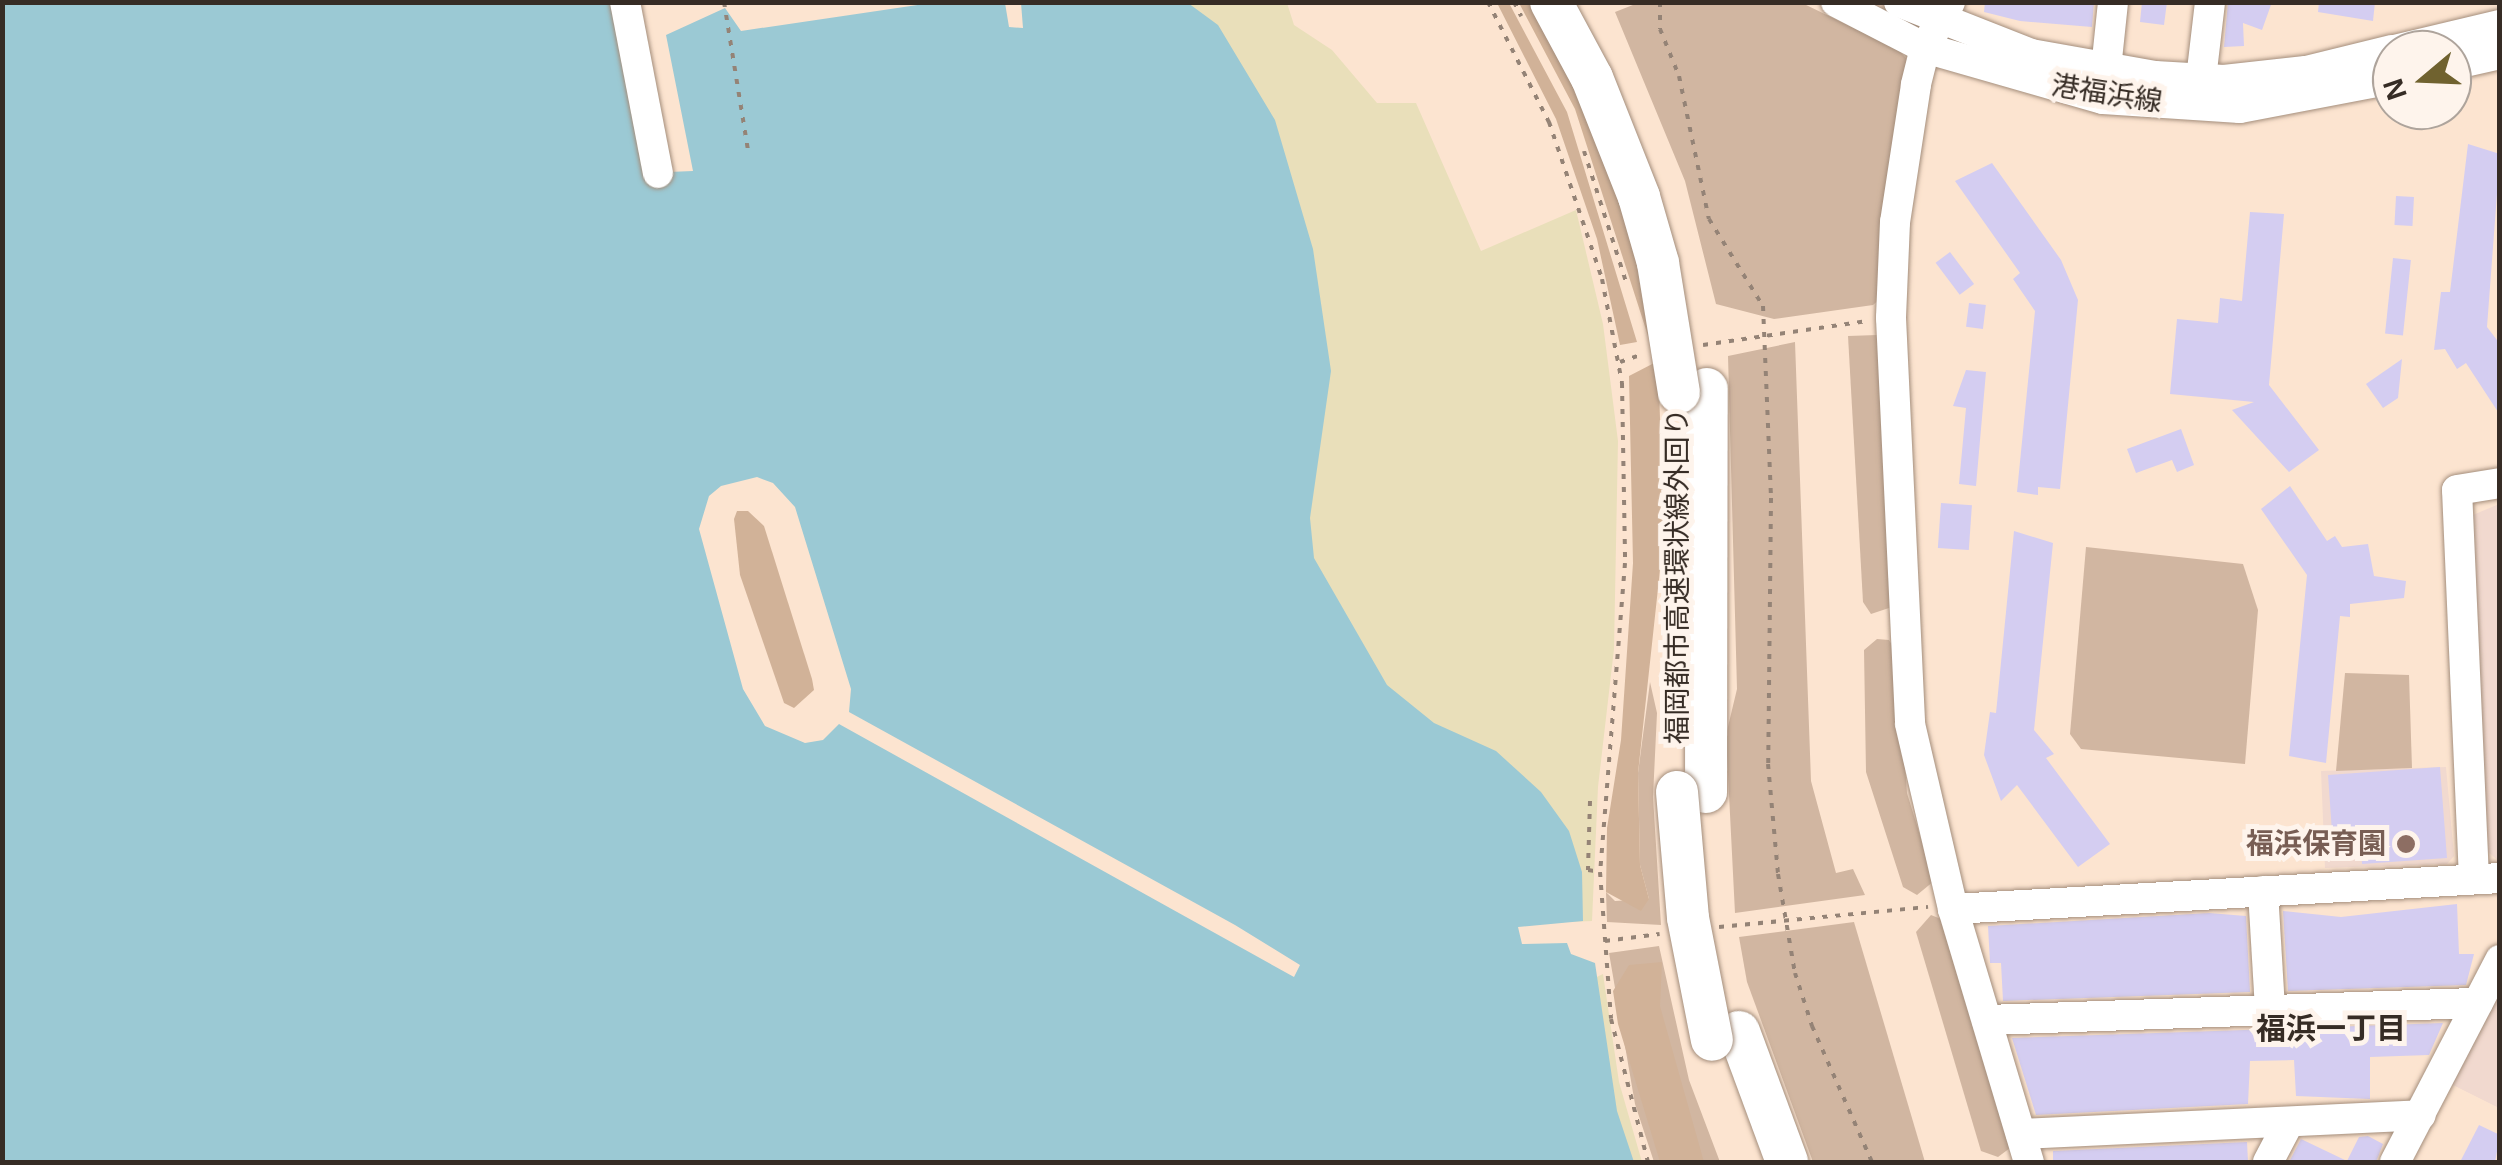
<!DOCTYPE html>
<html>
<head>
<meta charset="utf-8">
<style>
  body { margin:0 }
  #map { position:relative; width:2502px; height:1165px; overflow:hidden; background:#fce4d0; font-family:Helvetica,"Noto Sans JP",sans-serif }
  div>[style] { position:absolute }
  .education>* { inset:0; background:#f1d9cf }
  .green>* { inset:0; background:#d1b6a1 }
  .forest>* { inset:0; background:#d1b298 }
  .sand>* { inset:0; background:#e9dfba }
  .water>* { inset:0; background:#9bc9d4 }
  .building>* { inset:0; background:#d4cdf1; transform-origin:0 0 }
  .path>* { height:4px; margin-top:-2px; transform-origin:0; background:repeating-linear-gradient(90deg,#948376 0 5px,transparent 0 13px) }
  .roads { filter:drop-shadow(0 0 2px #a48e7c) drop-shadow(0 0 2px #a48e7c) }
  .minor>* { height:30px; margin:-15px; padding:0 15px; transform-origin:15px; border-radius:15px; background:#fff }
  .highway>* { height:42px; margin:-21px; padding:0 21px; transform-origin:21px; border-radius:21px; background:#fff }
  .bridges { filter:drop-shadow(0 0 2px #a48e7c) drop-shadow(0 0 2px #a48e7c) }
  .highway-bridge>* { height:42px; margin:-21px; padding:0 21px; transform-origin:21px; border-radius:21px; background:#fff }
  .dots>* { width:28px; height:28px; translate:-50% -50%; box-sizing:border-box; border:5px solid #fef4ec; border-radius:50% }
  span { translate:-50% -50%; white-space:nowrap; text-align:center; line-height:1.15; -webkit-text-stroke:10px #fef4ec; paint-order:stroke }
  .street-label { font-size:28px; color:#362c25 }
  .education-label { font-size:28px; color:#785e54; font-weight:700 }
  .right { translate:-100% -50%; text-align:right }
  .neighbourhood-label { font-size:30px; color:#362c25; font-weight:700 }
  .frame { position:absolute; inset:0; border:5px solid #362c25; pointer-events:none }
  .north { position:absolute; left:2372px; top:30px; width:100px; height:100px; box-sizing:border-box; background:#fef4ec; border:2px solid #aea49c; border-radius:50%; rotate:251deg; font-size:28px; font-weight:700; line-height:40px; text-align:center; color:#362c25 }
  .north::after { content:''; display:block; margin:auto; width:35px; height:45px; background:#70622f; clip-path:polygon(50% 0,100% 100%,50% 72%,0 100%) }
</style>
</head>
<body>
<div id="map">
  <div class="education">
    <div style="clip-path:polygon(2499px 504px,2499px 861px,2488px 852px,2473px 515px)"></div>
    <div style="clip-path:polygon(2446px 767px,2454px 856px,2447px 864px,2325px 868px,2321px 771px)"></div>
    <div style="clip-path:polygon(2499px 987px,2499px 1108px,2449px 1083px)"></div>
  </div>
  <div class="green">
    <div style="clip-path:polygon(1638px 3px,1802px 3px,1899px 50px,1910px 63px,1883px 296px,1873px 305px,1774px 319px,1716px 304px,1685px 181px,1615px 12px)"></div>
    <div style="clip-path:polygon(1877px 335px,1885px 342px,1892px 607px,1871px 614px,1863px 602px,1848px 336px)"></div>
    <div style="clip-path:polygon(1795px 342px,1811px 781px,1836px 873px,1853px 869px,1865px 895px,1735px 913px,1726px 735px,1737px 689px,1728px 356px)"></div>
    <div style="clip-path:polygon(2086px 547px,2243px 564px,2258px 610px,2245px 764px,2081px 749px,2070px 734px)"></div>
    <div style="clip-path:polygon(1877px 639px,1889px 640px,1897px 654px,1907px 793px,1934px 881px,1917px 895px,1903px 887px,1866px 772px,1864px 650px)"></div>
    <div style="clip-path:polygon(2345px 673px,2409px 675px,2412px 768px,2336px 771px)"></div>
    <div style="clip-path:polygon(1650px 682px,1657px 713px,1653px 797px,1661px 925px,1607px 922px,1606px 892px,1615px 901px,1649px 899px,1640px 865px,1638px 773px)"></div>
    <div style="clip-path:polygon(1931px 915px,1946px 921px,2010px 1148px,1998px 1157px,1981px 1151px,1916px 932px)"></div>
    <div style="clip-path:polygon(1854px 922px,1925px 1162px,1813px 1162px,1747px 982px,1739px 937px)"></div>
    <div style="clip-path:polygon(1659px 946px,1689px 1080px,1720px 1162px,1654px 1162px,1635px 1104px,1609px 953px)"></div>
  </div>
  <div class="forest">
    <div style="clip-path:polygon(1497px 3px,1509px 3px,1567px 112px,1637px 342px,1620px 345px,1597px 239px,1556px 119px)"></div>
    <div style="clip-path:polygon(1519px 3px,1535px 3px,1611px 166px,1641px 273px,1649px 339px,1575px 109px)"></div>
    <div style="clip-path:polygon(1658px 361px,1664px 533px,1638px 773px,1640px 865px,1649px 899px,1641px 911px,1606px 892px,1607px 828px,1621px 740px,1633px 563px,1629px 376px)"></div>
    <div style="clip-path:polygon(748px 511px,764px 526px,812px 679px,814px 690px,794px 708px,784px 703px,740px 575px,734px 519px,737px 511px)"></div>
    <div style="clip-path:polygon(1662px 962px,1660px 1006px,1704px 1162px,1660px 1162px,1618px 1024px,1613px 991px,1629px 965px)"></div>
  </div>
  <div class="sand">
    <div style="clip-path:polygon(1176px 3px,1287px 3px,1294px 25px,1332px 50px,1377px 103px,1416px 103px,1481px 251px,1576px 210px,1603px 324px,1618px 441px,1614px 649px,1598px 787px,1592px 921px,1515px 924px,1514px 943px,1582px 984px,1603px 974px,1619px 1082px,1642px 1162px,1613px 1162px,1163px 843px)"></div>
  </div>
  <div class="water">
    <div style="clip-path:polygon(evenodd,2px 3px,615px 3px,669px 172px,693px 171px,666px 35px,725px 8px,741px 31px,931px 3px,1005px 3px,1009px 27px,1023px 28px,1021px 3px,1188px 3px,1218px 25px,1275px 120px,1313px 249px,1331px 371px,1310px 518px,1314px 558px,1387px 685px,1434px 723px,1496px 751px,1541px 792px,1569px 831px,1582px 872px,1583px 921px,1518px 927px,1522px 944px,1567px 943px,1571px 954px,1595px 963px,1617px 1111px,1634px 1162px,3px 1162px,2px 3px,757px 477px,773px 483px,795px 507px,851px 689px,849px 712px,1235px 925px,1300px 965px,1294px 977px,839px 724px,823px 740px,805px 743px,765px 726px,743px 689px,699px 529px,709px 496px,721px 486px,757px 477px)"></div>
  </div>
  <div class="building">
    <div style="clip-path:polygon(1985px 2px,2094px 2px,2092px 27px,2020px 21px,1984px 12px)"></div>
    <div style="clip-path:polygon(2142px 2px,2167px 2px,2164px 25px,2140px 22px)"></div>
    <div style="clip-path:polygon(2228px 2px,2272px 2px,2262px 30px,2243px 23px,2244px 46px,2224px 47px)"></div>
    <div style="clip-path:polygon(2319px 2px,2375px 2px,2373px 21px,2318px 12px)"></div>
    <div style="clip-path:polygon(2468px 144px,2500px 154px,2487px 327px,2500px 344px,2500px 415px,2466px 363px,2457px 369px,2445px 349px,2434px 350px,2441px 292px,2450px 292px)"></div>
    <div style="clip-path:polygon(1992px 163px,2061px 260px,2078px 300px,2060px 489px,2038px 487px,2038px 495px,2017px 492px,2035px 311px,2013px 279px,2020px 273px,1955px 181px)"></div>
    <div style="left:2396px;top:196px;width:18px;height:29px;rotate:3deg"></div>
    <div style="clip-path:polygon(2250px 212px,2284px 214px,2269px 385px,2319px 450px,2289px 472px,2232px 410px,2254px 402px,2170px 394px,2177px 319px,2218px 323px,2220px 298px,2242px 301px)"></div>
    <div style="left:1950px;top:252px;width:40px;height:18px;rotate:53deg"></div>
    <div style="left:2393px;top:258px;width:18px;height:76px;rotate:6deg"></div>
    <div style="left:1969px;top:303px;width:17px;height:24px;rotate:7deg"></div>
    <div style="clip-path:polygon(2402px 359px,2398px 398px,2383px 408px,2366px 384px)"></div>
    <div style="clip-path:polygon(1966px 370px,1986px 372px,1976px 486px,1959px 484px,1966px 408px,1953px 406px)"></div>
    <div style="clip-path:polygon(2181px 429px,2194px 465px,2177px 472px,2172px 460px,2136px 473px,2127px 449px)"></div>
    <div style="clip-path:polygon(2290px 486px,2327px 541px,2335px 536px,2342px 547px,2368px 544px,2374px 576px,2406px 581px,2404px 598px,2350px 604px,2350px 617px,2340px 616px,2326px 763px,2289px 756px,2307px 575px,2261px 509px)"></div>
    <div style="left:1941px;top:503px;width:31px;height:45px;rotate:4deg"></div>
    <div style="clip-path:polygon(2014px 531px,2053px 543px,2034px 730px,2054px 754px,2046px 758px,2110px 844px,2078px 867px,2017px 785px,2001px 801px,1984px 755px,1990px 712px,1996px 713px)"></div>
    <div style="clip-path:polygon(2440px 767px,2447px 858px,2362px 864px,2360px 830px,2332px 832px,2328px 775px)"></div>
    <div style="clip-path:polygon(2457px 904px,2459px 954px,2474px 954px,2466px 985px,2288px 991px,2283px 911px,2341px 917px)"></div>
    <div style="clip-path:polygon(2209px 913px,2246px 916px,2250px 992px,2003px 1001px,2001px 963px,1990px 963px,1988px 926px)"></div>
    <div style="clip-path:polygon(2443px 1023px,2429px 1055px,2370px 1057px,2370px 1099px,2296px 1096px,2294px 1060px,2250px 1061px,2248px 1104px,2036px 1115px,2012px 1038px)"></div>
    <div style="clip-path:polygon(2479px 1125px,2500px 1135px,2495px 1162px,2460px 1162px)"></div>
    <div style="clip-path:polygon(2368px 1136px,2383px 1144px,2376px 1162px,2289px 1162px,2301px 1139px,2347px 1161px,2359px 1137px)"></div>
    <div style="clip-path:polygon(2247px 1142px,2248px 1162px,2053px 1160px,2053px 1151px)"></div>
  </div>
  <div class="path">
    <div style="left:724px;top:2px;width:150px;rotate:80.8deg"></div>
    <div style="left:1488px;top:2px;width:135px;rotate:63.1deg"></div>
    <div style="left:1549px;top:122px;width:166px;rotate:71.3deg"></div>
    <div style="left:1602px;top:279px;width:106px;rotate:79.1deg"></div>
    <div style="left:1622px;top:383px;width:180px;rotate:89deg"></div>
    <div style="left:1625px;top:563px;width:310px;rotate:94.6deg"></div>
    <div style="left:1600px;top:872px;width:147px;rotate:85.7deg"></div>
    <div style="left:1611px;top:1019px;width:148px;rotate:75.5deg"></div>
    <div style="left:1514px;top:2px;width:16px;rotate:63deg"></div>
    <div style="left:1660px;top:2px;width:27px;rotate:90deg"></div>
    <div style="left:1660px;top:29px;width:51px;rotate:68deg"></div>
    <div style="left:1679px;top:76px;width:146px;rotate:78.2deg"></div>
    <div style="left:1709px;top:219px;width:102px;rotate:58.2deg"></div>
    <div style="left:1763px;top:306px;width:192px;rotate:87.6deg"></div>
    <div style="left:1771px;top:498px;width:266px;rotate:90.6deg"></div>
    <div style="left:1768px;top:764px;width:110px;rotate:84.8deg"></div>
    <div style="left:1778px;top:874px;width:100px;rotate:80.3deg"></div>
    <div style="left:1795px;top:973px;width:56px;rotate:72.2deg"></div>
    <div style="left:1812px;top:1026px;width:149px;rotate:66.2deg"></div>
    <div style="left:1584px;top:151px;width:141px;rotate:72.2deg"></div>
    <div style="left:1703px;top:345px;width:166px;rotate:-8.3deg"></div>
    <div style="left:1620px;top:362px;width:21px;rotate:-19deg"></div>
    <div style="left:1590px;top:801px;width:69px;rotate:91.7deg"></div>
    <div style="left:1588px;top:870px;width:12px;rotate:9deg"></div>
    <div style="left:1719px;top:927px;width:210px;rotate:-5.5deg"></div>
    <div style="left:1605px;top:941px;width:55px;rotate:-7.3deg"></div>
  </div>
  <div class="roads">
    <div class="minor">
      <div style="left:625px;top:2px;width:174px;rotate:79.1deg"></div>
      <div style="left:1836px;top:2px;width:100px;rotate:27.3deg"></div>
      <div style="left:1925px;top:48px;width:185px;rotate:16deg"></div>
      <div style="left:2103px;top:99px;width:137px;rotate:3.8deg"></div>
      <div style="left:2240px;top:108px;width:155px;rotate:-10.8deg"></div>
      <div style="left:1899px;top:2px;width:142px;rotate:21.5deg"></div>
      <div style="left:2031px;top:54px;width:126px;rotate:10.1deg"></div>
      <div style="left:2155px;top:76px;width:69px;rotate:3.3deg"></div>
      <div style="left:2224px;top:80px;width:82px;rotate:-6.3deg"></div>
      <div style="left:2306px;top:71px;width:89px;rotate:-13.7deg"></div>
      <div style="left:1950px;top:2px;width:52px;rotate:118.5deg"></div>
      <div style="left:1925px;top:48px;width:38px;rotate:104deg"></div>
      <div style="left:1916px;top:85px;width:139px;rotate:98.7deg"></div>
      <div style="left:1895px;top:222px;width:96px;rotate:92.4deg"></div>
      <div style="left:1891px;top:318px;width:406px;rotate:87.3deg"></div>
      <div style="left:1910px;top:724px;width:190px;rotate:76.9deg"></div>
      <div style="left:1953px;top:909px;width:264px;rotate:73.3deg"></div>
      <div style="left:2394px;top:50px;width:109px;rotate:-13.3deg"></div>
      <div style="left:2452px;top:65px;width:49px;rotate:-12.9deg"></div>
      <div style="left:2106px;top:69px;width:67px;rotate:-84deg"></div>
      <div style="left:2201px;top:79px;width:78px;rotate:-83.3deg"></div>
      <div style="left:2474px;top:879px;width:389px;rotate:-92.5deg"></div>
      <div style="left:2457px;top:490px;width:44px;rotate:-9.2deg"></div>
      <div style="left:2263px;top:891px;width:119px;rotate:86.6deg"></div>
      <div style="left:1953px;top:909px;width:548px;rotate:-3.24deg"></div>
      <div style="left:1987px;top:1020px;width:491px;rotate:-2deg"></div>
      <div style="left:2021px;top:1134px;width:400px;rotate:-2.7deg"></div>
      <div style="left:2268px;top:1162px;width:45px;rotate:-62.3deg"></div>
      <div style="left:2395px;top:1162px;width:228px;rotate:-62.5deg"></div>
    </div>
    <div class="highway">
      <div style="left:1706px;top:792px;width:403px;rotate:-89.9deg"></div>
      <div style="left:1739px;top:1032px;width:139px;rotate:69.7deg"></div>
    </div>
  </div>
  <div class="bridges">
    <div class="highway-bridge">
      <div style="left:1551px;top:2px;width:86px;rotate:61.7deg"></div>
      <div style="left:1592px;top:78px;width:128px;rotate:68.4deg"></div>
      <div style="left:1639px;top:197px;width:69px;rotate:73.9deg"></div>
      <div style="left:1658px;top:263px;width:131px;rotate:80.8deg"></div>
      <div style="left:1677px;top:792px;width:126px;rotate:85deg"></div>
      <div style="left:1688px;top:918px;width:124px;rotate:78.9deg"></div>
    </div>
  </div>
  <div class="dots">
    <div style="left:2406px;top:844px;background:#8d6e63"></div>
  </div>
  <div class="street-label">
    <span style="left:2107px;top:94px;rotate:9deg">港福浜線</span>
    <span style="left:1678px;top:576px;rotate:-90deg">福岡都市高速環状線外回り</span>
  </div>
  <div class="education-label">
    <span class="right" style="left:2386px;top:844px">福浜保育園</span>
  </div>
  <div class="neighbourhood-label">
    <span style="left:2331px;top:1029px">福浜一丁目</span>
  </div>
  <div class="frame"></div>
  <div class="north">N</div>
</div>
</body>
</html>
